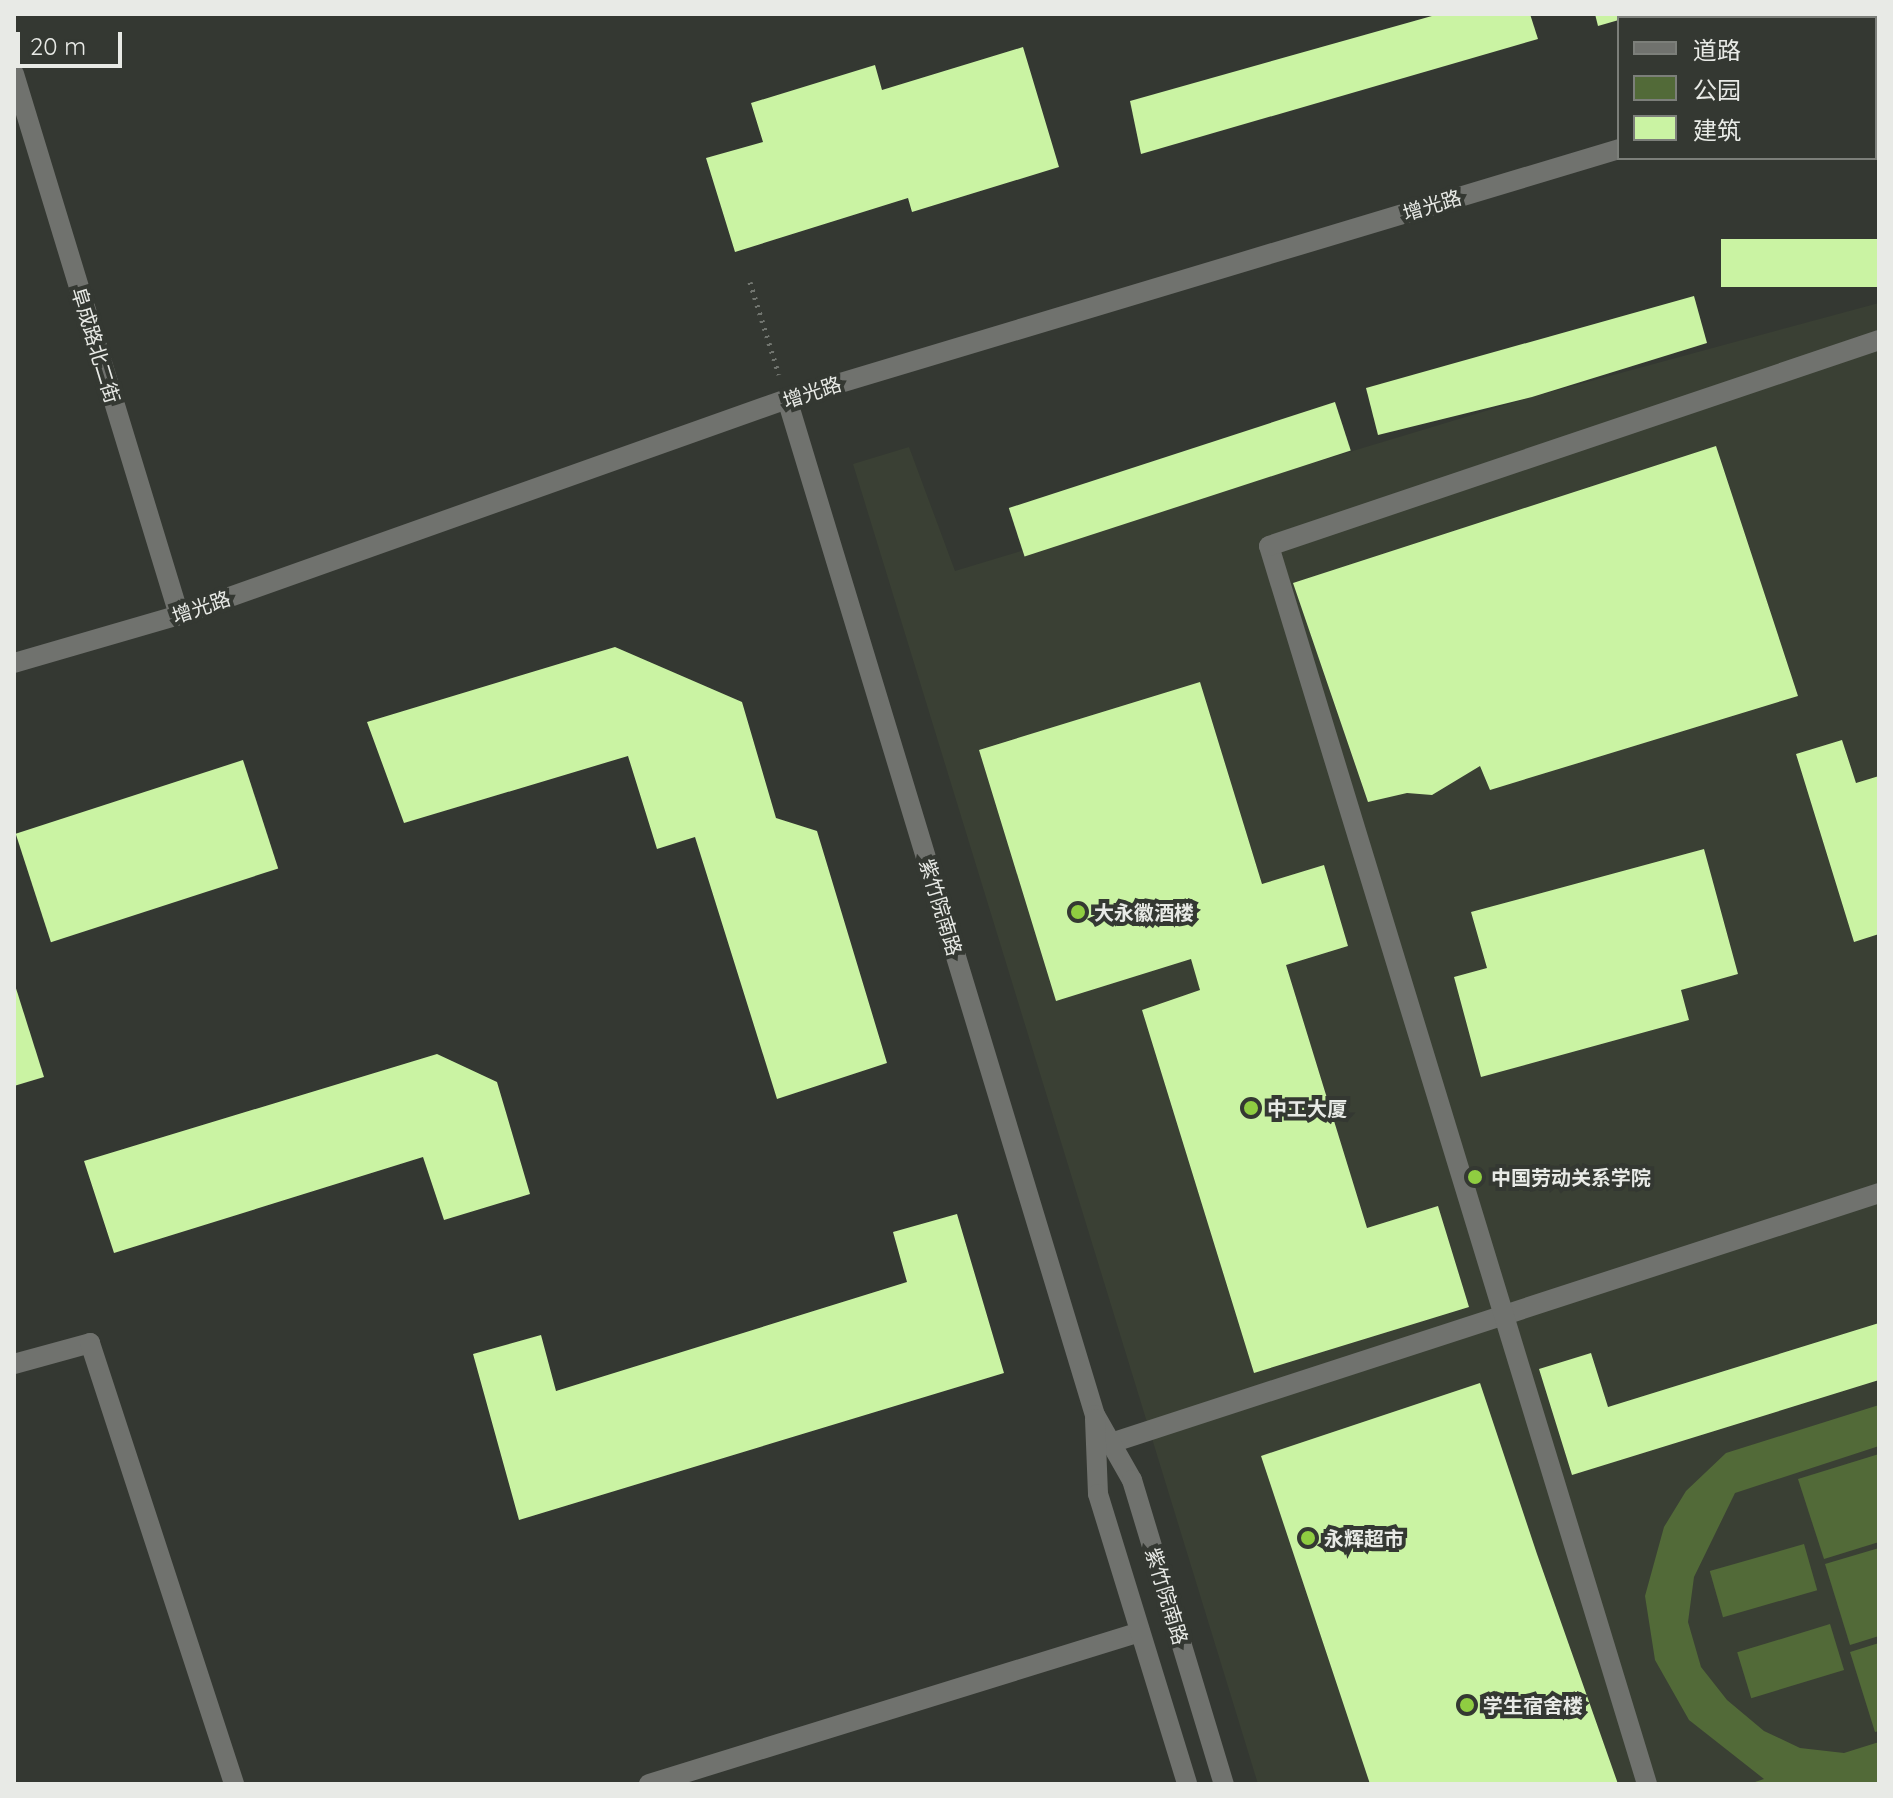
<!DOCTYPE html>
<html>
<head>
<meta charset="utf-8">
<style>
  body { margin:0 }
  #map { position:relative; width:1893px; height:1798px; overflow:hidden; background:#343832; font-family:Quicksand,"Noto Sans SC",sans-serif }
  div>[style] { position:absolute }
  .built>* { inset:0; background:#3a4034 }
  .green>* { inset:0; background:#526a38; transform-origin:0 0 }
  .building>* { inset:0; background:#caf3a3; transform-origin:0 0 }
  .path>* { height:5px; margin-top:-2.5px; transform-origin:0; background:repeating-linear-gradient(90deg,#71756f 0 2px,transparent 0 8px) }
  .minor>* { height:20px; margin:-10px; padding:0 10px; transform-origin:10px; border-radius:10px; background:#70726e }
  .tertiary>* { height:20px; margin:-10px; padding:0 10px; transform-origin:10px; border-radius:10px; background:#70726e }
  .dots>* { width:22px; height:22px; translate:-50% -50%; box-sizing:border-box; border:4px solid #343832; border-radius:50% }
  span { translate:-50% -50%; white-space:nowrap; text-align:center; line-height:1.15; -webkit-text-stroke:8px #343832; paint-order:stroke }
  .street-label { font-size:20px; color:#e8eae6 }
  .poi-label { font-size:20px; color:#e8eae6; font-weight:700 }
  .left { translate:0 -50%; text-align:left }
  .frame { position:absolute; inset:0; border:16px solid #e8eae6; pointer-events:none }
  .legend { position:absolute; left:1617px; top:16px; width:260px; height:144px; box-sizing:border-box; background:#343832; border:2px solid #7c7f7a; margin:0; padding:10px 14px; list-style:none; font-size:24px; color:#e8eae6 }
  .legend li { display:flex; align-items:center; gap:16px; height:40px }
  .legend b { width:40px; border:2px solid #7c7f7a }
  .scale { position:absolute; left:16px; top:32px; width:106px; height:36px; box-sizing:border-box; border:4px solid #e8eae6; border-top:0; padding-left:10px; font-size:24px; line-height:28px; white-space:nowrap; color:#e8eae6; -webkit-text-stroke:6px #343832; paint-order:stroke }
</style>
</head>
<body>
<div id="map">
  <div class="built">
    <div style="clip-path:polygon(1879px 303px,1879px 1784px,1258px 1784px,853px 464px,909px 447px,955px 571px,1532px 397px)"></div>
  </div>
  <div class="green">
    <div style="clip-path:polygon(1879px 1405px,1879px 1446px,1735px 1493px,1694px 1577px,1688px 1622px,1701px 1667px,1727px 1700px,1764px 1731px,1800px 1748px,1844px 1753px,1879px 1742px,1879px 1784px,1749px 1784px,1764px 1779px,1689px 1720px,1655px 1660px,1645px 1596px,1664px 1527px,1686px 1491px,1726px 1453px)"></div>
    <div style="clip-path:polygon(1879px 1454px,1879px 1542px,1824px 1559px,1798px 1479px)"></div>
    <div style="left:1804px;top:1544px;width:48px;height:98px;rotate:74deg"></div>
    <div style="clip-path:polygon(1879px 1548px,1879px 1636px,1850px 1645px,1825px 1564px)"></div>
    <div style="left:1830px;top:1624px;width:48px;height:97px;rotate:73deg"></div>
    <div style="clip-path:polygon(1879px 1643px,1879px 1731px,1875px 1732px,1850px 1652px)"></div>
  </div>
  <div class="building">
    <div style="clip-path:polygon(1439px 14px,1530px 14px,1538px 39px,1141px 154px,1130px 101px)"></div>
    <div style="clip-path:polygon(1595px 14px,1636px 14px,1636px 15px,1598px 26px)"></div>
    <div style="clip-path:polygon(1023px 47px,1059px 167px,912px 212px,908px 198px,735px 252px,706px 158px,763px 142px,751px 103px,875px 65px,882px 90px)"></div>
    <div style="left:1879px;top:239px;width:48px;height:158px;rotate:90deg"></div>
    <div style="clip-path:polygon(1694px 296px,1707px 343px,1532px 397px,1378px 435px,1366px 388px)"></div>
    <div style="left:1335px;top:402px;width:51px;height:343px;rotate:72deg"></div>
    <div style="clip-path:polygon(1716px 446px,1798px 696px,1490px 790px,1480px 766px,1432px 795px,1407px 793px,1368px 802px,1293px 583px)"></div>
    <div style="clip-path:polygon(615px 647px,742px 702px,776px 818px,817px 831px,887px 1063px,777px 1099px,695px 837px,657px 849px,628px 756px,404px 823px,367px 722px)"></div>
    <div style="clip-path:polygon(1200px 682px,1262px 884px,1324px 865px,1348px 946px,1286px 965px,1367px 1228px,1438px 1206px,1469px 1307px,1254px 1373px,1142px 1010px,1200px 990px,1191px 959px,1056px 1001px,979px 750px)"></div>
    <div style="clip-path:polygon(1842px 740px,1856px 783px,1879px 776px,1879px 934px,1854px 942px,1796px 754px)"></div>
    <div style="left:243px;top:760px;width:114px;height:239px;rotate:72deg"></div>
    <div style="clip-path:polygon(1704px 849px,1738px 974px,1681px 990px,1689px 1020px,1481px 1077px,1454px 977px,1487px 968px,1471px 912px)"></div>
    <div style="clip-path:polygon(14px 982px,44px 1077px,14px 1086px)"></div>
    <div style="clip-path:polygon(437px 1054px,497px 1082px,530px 1194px,444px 1220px,423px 1157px,114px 1253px,84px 1161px)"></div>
    <div style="clip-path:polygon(957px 1214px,1004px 1373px,519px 1520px,473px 1354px,541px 1335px,556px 1391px,907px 1282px,893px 1232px)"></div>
    <div style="clip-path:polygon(1879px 1323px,1879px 1380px,1572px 1475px,1539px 1369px,1591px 1353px,1608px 1407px)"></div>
    <div style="clip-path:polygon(1480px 1383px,1537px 1554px,1618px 1784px,1370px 1784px,1261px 1456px)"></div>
  </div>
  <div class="path">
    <div style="left:750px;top:282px;width:97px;rotate:72.7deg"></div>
  </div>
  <div class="minor">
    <div style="left:14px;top:1364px;width:79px;rotate:-15.4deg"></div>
    <div style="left:90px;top:1343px;width:464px;rotate:71.9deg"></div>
    <div style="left:1111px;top:1443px;width:808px;rotate:-18.03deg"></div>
    <div style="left:649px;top:1784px;width:514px;rotate:-17.2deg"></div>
    <div style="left:1647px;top:1784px;width:1294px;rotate:-106.98deg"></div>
    <div style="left:1269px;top:546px;width:644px;rotate:-18.66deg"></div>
  </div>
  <div class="tertiary">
    <div style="left:1875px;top:71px;width:4px;rotate:-14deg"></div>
    <div style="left:14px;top:74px;width:566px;rotate:73.04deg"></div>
    <div style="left:787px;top:399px;width:1062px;rotate:73.14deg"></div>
    <div style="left:1095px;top:1415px;width:75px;rotate:60.4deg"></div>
    <div style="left:1132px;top:1480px;width:318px;rotate:73.2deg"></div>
    <div style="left:14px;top:663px;width:172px;rotate:-16.2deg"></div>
    <div style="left:179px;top:615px;width:645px;rotate:-19.56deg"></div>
    <div style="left:787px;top:399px;width:869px;rotate:-16.72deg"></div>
    <div style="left:1095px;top:1419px;width:75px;rotate:87.7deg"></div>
    <div style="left:1098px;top:1494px;width:303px;rotate:72.9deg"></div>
  </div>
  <div class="dots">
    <div style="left:1078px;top:912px;background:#8fcd41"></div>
    <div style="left:1251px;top:1108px;background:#8fcd41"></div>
    <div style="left:1475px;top:1177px;background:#8fcd41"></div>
    <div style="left:1308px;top:1538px;background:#8fcd41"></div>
    <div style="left:1467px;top:1705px;background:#8fcd41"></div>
  </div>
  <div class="street-label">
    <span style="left:1432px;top:205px;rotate:-17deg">增光路</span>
    <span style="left:96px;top:345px;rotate:73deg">阜成路北二街</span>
    <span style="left:812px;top:392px;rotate:-18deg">增光路</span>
    <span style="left:201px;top:607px;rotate:-19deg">增光路</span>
    <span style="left:941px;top:907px;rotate:73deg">紫竹院南路</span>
    <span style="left:1167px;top:1596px;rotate:73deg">紫竹院南路</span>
  </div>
  <div class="poi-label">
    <span class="left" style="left:1094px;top:912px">大永徽酒楼</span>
    <span class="left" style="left:1267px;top:1108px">中工大厦</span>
    <span class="left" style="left:1491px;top:1177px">中国劳动关系学院</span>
    <span class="left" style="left:1324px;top:1538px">永辉超市</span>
    <span class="left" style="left:1483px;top:1705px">学生宿舍楼</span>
  </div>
  <div class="frame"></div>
  <ul class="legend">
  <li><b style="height:10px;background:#70726e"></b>道路</li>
  <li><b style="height:22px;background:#526a38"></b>公园</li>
  <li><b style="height:22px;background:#caf3a3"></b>建筑</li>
  </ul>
  <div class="scale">20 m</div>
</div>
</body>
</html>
